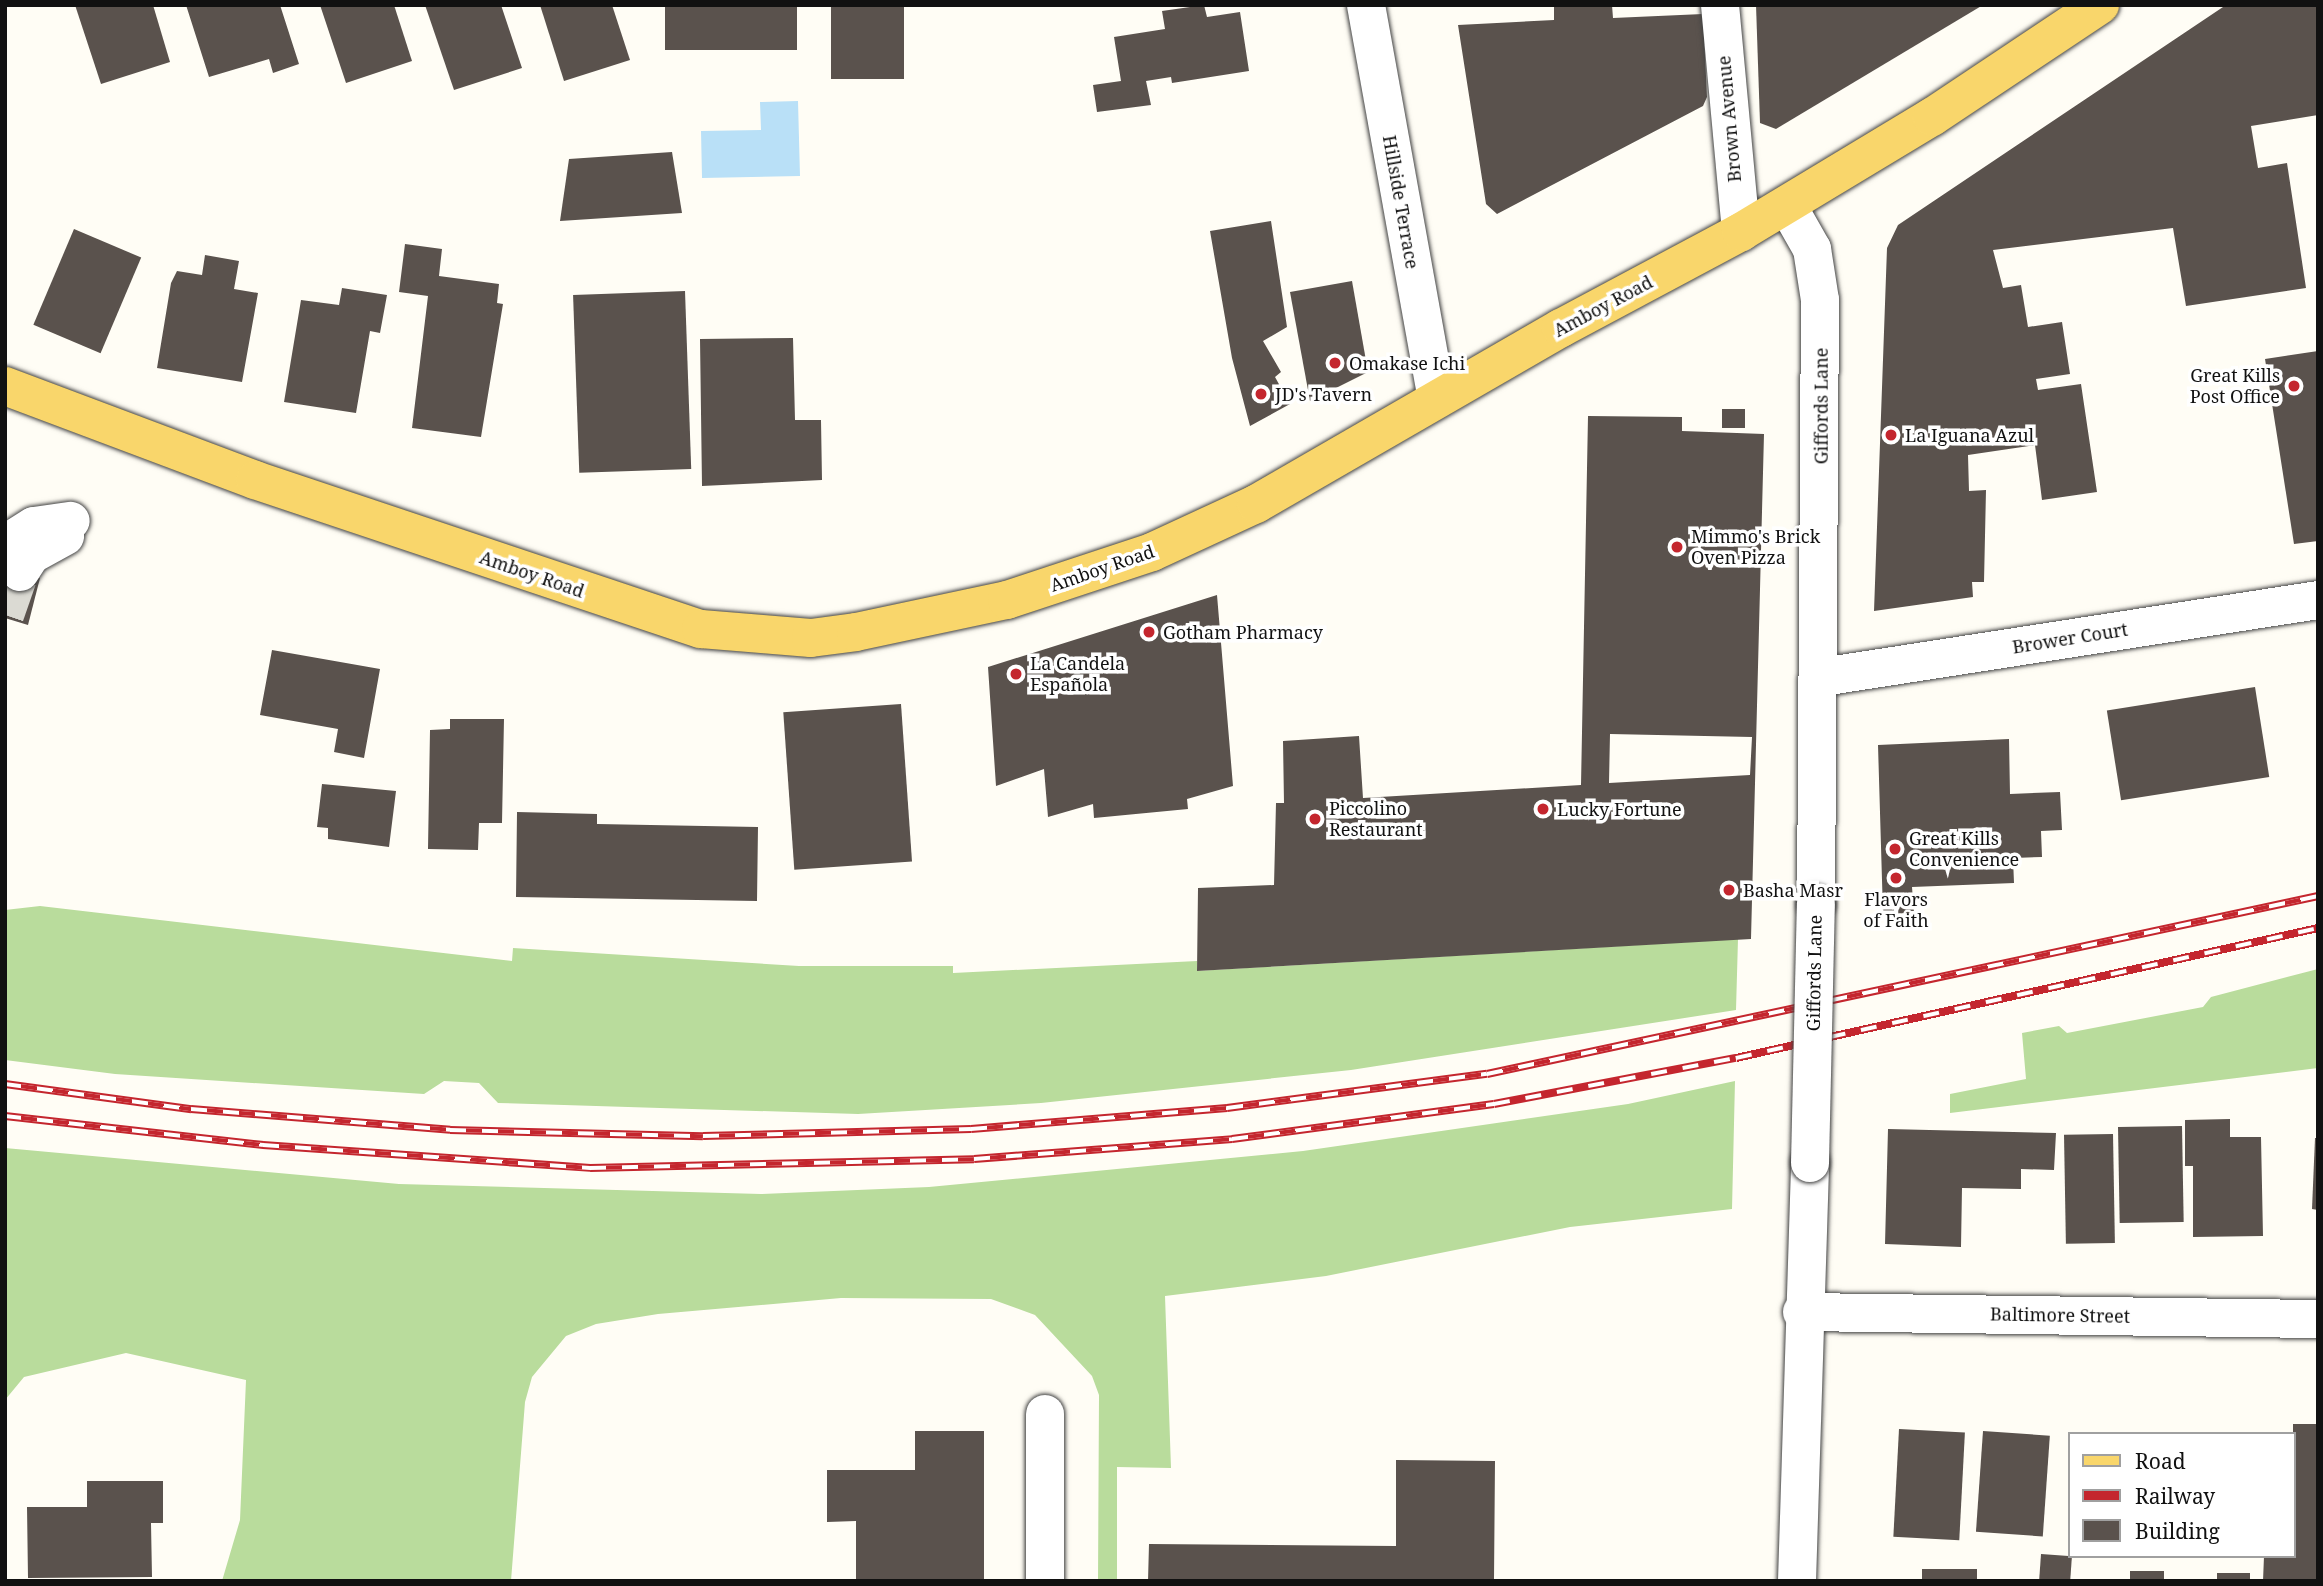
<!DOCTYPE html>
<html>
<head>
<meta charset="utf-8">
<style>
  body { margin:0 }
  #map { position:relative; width:2323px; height:1586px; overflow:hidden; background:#fffdf5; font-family:"Noto Serif",serif }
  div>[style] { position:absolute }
  .forest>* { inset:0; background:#b9dc9c }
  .water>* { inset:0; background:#b9e0f7 }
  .building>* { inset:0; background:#5a524d; transform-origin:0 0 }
  .minor-tunnel>* { height:38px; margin-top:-19px; transform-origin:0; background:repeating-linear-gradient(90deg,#dbdad3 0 38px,transparent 0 57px) }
  .roads { filter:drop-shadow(0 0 2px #444) drop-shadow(0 0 2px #444) }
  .minor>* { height:38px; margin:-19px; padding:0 19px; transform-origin:19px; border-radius:19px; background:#fff }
  .major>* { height:38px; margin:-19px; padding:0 19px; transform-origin:19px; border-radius:19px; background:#f9d66b }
  .rail>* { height:8px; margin-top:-4px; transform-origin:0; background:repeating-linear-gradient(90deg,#fff 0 16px,#c4262e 0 32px); box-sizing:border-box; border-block:2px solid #c4262e }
  .bridges { filter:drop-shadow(0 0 2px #444) drop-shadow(0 0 2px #444) }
  .minor-bridge>* { height:38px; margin:-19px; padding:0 19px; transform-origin:19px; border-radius:19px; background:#fff }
  .dots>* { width:19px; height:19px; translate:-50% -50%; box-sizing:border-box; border:4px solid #fff; border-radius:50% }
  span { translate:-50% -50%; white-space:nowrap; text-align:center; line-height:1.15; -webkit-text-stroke:7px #fff; paint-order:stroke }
  .street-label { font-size:18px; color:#111 }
  .poi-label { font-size:18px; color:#111 }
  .left { translate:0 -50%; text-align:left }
  .right { translate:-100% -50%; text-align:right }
  .frame { position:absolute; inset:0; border:7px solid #111; pointer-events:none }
  .legend { position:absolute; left:2068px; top:1432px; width:228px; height:126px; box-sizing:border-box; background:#fff; border:2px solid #a0a0a0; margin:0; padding:9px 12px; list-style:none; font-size:21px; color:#111 }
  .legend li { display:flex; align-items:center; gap:14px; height:35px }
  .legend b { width:35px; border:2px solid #a0a0a0 }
</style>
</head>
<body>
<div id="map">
  <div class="forest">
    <div style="clip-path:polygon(40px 906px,512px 961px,513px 948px,799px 966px,953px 966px,953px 973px,1197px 961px,1197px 971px,1738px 939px,1736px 1010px,1351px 1070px,1041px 1103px,858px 1114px,498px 1103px,479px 1083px,444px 1081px,424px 1094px,115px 1074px,5px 1060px,5px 910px)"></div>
    <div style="clip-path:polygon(2318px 969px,2318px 1068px,1950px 1113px,1950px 1094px,2026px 1079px,2022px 1033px,2059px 1026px,2067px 1033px,2203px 1007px,2211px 997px)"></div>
    <div style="clip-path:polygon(1735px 1081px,1732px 1209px,1570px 1227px,1326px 1276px,1165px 1296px,1171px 1468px,1117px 1467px,1117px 1581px,1098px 1581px,1099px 1395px,1092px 1376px,1035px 1315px,991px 1299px,841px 1298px,658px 1314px,596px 1324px,566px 1336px,532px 1377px,525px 1402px,511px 1581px,222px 1581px,240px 1520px,246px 1380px,126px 1353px,24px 1377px,5px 1400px,5px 1148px,399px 1184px,761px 1194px,929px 1187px,1303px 1151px,1628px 1104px)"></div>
  </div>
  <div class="water">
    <div style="clip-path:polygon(798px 101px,800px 176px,702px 178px,701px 131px,761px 130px,760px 102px)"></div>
  </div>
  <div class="building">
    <div style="clip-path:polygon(75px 5px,153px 5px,170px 62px,101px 84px)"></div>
    <div style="clip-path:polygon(186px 5px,280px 5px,299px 64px,273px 73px,269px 59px,209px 77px)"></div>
    <div style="clip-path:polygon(320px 5px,394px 5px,412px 61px,346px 83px)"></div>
    <div style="clip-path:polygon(425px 5px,501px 5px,522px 68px,454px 90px)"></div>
    <div style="clip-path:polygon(540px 5px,612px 5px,630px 60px,564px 81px)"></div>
    <div style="left:665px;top:5px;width:132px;height:45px"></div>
    <div style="left:831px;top:5px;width:73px;height:74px"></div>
    <div style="clip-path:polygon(1204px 5px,1207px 17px,1240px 12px,1249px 71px,1172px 83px,1171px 77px,1146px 81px,1151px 105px,1097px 112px,1093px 85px,1121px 81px,1114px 37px,1165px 29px,1162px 11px)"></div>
    <div style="clip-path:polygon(1554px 5px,1612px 5px,1613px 18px,1703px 14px,1707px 97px,1703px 106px,1497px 214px,1486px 204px,1458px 25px,1554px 20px)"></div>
    <div style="clip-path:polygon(1756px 5px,1983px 5px,1776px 129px,1760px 123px)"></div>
    <div style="clip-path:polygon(2226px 5px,2318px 5px,2318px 115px,2251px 126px,2258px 168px,2287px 163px,2306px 288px,2186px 306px,2173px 228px,1993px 250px,2003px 288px,2021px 285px,2028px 327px,2062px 322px,2070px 374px,2036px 379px,2038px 390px,2081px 384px,2097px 492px,2042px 500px,2035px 445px,1968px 455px,1969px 491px,1986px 490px,1984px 582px,1972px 582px,1973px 597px,1874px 611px,1887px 248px,1898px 225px)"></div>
    <div style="clip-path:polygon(672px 152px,682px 213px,560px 221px,569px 159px)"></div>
    <div style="clip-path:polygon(1271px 221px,1287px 327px,1263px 341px,1281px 372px,1275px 377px,1290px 404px,1250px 426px,1232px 358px,1210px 231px)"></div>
    <div style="left:74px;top:229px;width:73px;height:104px;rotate:23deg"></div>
    <div style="clip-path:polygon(405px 244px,442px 249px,439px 276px,499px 284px,497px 303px,503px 304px,481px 437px,412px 428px,428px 296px,399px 292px)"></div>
    <div style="clip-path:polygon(205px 255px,239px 261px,234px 289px,258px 293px,242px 382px,157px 368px,171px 283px,177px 271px,202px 275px)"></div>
    <div style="clip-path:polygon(1352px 281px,1368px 372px,1310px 401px,1290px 292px)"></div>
    <div style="clip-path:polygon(342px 288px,387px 295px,380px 333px,370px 331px,356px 413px,284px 402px,301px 300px,339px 305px)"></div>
    <div style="left:685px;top:291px;width:178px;height:112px;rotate:88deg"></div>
    <div style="clip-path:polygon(793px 338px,795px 420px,821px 420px,822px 480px,702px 486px,700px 339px)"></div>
    <div style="clip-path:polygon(2318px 351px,2318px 541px,2294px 544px,2265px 359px)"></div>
    <div style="left:1722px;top:409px;width:23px;height:19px"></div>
    <div style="clip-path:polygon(evenodd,1588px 416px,1682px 417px,1682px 431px,1764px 434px,1751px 939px,1197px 971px,1198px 888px,1274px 885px,1276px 803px,1284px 803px,1283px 741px,1359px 736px,1363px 798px,1581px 785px,1588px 416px,1610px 734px,1752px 737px,1750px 775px,1609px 783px,1610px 734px)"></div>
    <div style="clip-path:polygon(5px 568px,40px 578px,28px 625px,5px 618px)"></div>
    <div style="clip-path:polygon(1217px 595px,1233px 786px,1187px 799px,1188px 809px,1094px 818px,1093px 804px,1048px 817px,1044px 769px,996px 786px,988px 667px)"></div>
    <div style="clip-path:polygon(272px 650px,380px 669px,364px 758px,334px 752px,338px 729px,260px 715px)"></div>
    <div style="left:2255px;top:687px;width:91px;height:150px;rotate:81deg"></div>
    <div style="left:901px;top:704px;width:158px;height:118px;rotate:86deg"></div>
    <div style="clip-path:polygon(450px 719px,504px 719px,502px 823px,479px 823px,478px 850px,428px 849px,430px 730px,450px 729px)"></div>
    <div style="clip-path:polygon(2009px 739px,2010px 794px,2060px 792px,2062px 830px,2041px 831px,2042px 857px,2013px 858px,2014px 883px,1912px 887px,1914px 913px,1883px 914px,1878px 745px)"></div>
    <div style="clip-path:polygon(322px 784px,396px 791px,389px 847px,328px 839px,328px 828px,317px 827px)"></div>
    <div style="clip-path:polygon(517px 812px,597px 814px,597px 824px,758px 827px,757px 901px,516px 897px)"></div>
    <div style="clip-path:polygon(2230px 1119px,2230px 1137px,2261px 1137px,2263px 1236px,2193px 1237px,2193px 1166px,2185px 1166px,2185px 1120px)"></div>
    <div style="left:2182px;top:1126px;width:96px;height:64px;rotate:89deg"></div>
    <div style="clip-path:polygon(1888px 1129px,2056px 1133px,2054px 1170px,2021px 1169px,2021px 1189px,1962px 1188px,1961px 1247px,1885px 1244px)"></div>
    <div style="left:2113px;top:1134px;width:109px;height:49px;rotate:89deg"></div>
    <div style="clip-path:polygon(2315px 1138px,2318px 1138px,2318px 1210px,2312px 1209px)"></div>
    <div style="clip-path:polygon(2293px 1424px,2318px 1424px,2318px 1581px,2263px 1581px,2264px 1556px,2293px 1556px)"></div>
    <div style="left:1899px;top:1429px;width:66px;height:108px;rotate:3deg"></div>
    <div style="clip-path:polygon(915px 1431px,984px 1431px,984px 1581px,856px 1581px,856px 1521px,827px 1522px,827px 1470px,915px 1470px)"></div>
    <div style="left:1983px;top:1431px;width:67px;height:101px;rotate:4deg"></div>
    <div style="clip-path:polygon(1396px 1460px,1495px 1461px,1494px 1581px,1148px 1581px,1149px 1544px,1396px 1546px)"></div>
    <div style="clip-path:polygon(87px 1481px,163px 1481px,163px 1523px,151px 1523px,152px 1577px,28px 1578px,27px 1507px,87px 1507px)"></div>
    <div style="left:2041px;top:1554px;width:31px;height:27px;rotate:4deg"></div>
    <div style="left:1977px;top:1569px;width:12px;height:55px;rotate:90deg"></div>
    <div style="left:2130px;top:1571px;width:34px;height:10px"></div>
    <div style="left:2217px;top:1573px;width:33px;height:8px"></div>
  </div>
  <div class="minor-tunnel">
    <div style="left:5px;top:615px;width:46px;rotate:-70.8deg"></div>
  </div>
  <div class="roads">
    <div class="minor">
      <div style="left:1366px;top:5px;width:400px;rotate:79.8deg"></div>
      <div style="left:1720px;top:5px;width:228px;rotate:84.7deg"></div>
      <div style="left:1787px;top:205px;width:51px;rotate:60.4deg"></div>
      <div style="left:1812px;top:249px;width:52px;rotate:81.1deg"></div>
      <div style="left:1820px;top:300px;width:604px;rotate:90.38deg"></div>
      <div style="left:5px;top:544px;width:34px;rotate:-32deg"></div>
      <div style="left:34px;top:526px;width:37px;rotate:-8deg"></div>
      <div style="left:20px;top:572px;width:20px;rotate:-57deg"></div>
      <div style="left:31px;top:555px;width:39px;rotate:-29deg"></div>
      <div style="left:1822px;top:677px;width:502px;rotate:-8.82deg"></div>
      <div style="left:1802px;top:1312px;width:516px;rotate:0.78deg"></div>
      <div style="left:1045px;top:1414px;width:167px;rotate:90deg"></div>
      <div style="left:1797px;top:1581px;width:418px;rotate:-88.2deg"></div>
    </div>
    <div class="major">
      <div style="left:5px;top:386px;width:267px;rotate:20.6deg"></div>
      <div style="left:255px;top:480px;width:470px;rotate:18.5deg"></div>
      <div style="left:701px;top:629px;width:110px;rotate:4.7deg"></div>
      <div style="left:811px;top:638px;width:45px;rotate:-7.6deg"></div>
      <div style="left:856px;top:632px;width:154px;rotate:-12deg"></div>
      <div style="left:1007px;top:600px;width:153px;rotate:-18.3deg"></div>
      <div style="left:1152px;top:552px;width:115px;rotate:-24.8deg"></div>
      <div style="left:1256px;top:504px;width:352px;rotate:-30deg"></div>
      <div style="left:1561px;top:328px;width:204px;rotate:-28.1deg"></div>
      <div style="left:1741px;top:232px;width:223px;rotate:-31.1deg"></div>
      <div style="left:1932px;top:117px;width:202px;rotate:-33.7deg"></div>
    </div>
  </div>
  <div class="rail">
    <div style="left:5px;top:1084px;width:188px;rotate:7.7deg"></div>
    <div style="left:191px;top:1109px;width:260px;rotate:4.6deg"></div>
    <div style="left:450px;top:1130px;width:253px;rotate:1.4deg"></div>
    <div style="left:703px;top:1136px;width:268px;rotate:-1.5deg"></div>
    <div style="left:971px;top:1129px;width:257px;rotate:-4.7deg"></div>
    <div style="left:1227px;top:1108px;width:262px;rotate:-7.5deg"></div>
    <div style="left:1487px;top:1074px;width:850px;rotate:-12.09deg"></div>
    <div style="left:5px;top:1116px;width:260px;rotate:6.4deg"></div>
    <div style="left:263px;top:1145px;width:328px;rotate:4deg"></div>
    <div style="left:590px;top:1168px;width:384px;rotate:-1.3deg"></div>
    <div style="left:974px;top:1159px;width:259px;rotate:-4.4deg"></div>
    <div style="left:1232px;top:1139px;width:264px;rotate:-7.6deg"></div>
    <div style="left:1494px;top:1104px;width:246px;rotate:-10.8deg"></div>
    <div style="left:1736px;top:1058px;width:596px;rotate:-12.59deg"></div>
  </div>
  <div class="bridges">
    <div class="minor-bridge">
      <div style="left:1810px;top:1163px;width:259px;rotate:-88.7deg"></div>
    </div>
  </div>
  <div class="dots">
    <div style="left:1335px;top:363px;background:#c4262e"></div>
    <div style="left:2294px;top:386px;background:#c4262e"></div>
    <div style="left:1261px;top:394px;background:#c4262e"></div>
    <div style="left:1891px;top:435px;background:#c4262e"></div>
    <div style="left:1677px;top:547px;background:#c4262e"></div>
    <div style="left:1149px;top:632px;background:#c4262e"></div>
    <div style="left:1016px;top:674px;background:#c4262e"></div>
    <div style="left:1543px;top:809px;background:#c4262e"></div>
    <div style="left:1315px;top:819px;background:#c4262e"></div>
    <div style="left:1895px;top:849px;background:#c4262e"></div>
    <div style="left:1896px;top:878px;background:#c4262e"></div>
    <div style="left:1729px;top:890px;background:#c4262e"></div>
  </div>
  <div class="street-label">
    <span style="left:1729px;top:119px;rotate:-95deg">Brown Avenue</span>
    <span style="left:1401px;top:202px;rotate:80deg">Hillside Terrace</span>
    <span style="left:1603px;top:306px;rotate:-28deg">Amboy Road</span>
    <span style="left:1821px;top:406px;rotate:-90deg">Giffords Lane</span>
    <span style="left:1102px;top:568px;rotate:-19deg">Amboy Road</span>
    <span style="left:532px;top:574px;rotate:19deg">Amboy Road</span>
    <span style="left:2070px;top:638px;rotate:-9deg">Brower Court</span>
    <span style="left:1814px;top:973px;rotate:-89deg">Giffords Lane</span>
    <span style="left:2060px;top:1315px;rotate:1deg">Baltimore Street</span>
  </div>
  <div class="poi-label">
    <span class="left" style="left:1349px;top:363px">Omakase Ichi</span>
    <span class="right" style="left:2280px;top:386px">Great Kills<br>Post Office</span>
    <span class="left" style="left:1275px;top:394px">JD's Tavern</span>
    <span class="left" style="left:1905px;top:435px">La Iguana Azul</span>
    <span class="left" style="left:1691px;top:547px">Mimmo's Brick<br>Oven Pizza</span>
    <span class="left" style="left:1163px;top:632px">Gotham Pharmacy</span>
    <span class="left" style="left:1030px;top:674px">La Candela<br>Española</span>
    <span class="left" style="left:1329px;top:819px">Piccolino<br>Restaurant</span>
    <span class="left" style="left:1557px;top:809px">Lucky Fortune</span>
    <span class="left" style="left:1909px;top:849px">Great Kills<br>Convenience</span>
    <span class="left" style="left:1743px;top:890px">Basha Masr</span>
    <span style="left:1896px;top:910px">Flavors<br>of Faith</span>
  </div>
  <div class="frame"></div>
  <ul class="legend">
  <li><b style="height:9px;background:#f9d66b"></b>Road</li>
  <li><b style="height:9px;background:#c4262e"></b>Railway</li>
  <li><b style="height:19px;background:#5a524d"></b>Building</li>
  </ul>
</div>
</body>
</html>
